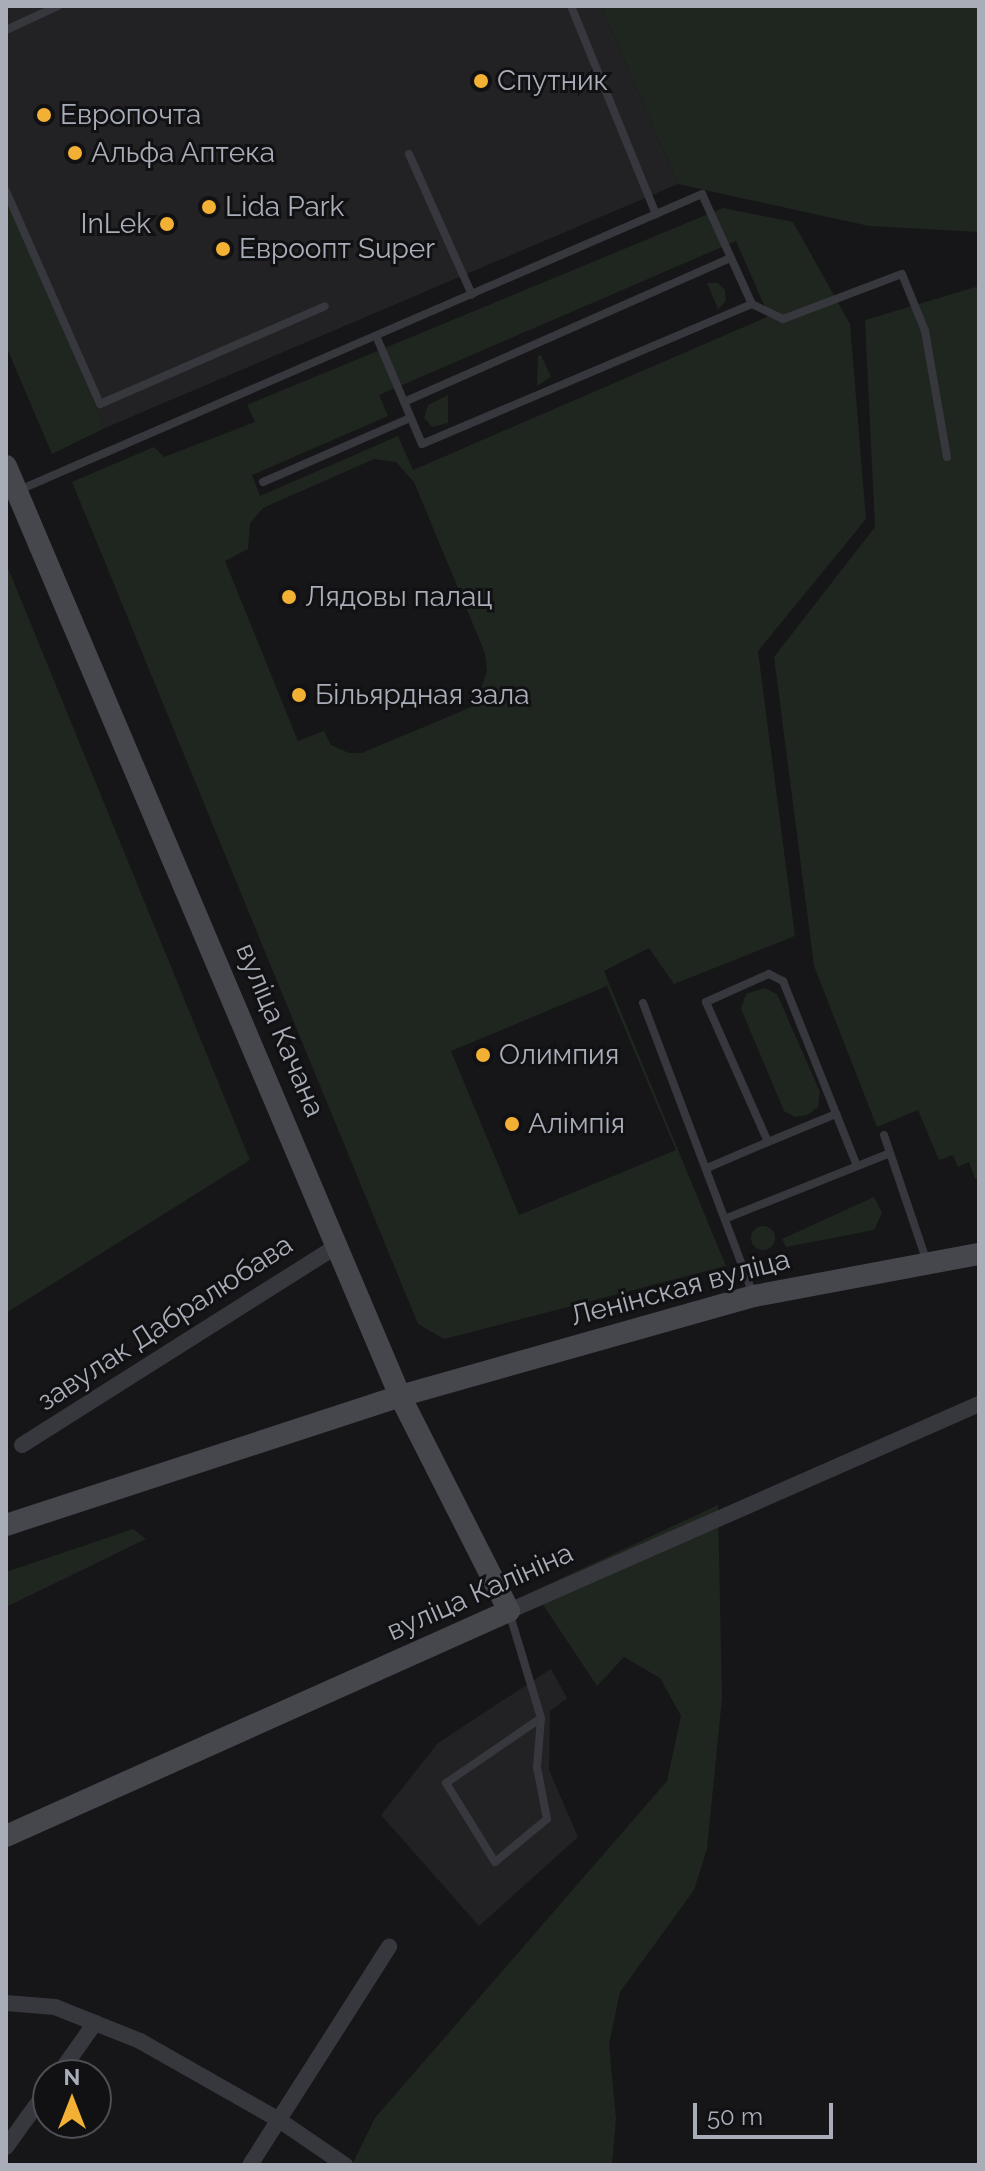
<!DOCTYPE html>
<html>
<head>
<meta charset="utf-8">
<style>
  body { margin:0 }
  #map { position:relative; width:985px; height:2171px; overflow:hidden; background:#161618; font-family:Raleway,sans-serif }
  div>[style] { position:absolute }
  .built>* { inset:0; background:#222225 }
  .green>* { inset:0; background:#1e261f }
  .round { border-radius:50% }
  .lane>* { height:8px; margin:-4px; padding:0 4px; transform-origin:4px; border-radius:4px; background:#37383d }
  .street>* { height:16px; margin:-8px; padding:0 8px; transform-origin:8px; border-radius:8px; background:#37383d }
  .secondary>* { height:22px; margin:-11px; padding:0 11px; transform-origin:11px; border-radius:11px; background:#45474d }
  .dots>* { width:22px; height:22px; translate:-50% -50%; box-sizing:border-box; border:4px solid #111113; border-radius:50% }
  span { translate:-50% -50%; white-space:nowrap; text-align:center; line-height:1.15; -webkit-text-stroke:6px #111113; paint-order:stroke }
  .poi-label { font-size:28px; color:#a8adb8 }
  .left { translate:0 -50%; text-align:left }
  .right { translate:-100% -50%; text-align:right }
  .street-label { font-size:28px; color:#a8adb8 }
  .frame { position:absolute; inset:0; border:8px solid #a8adb8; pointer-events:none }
  .north { position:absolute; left:32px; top:2059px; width:80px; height:80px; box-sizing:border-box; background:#111113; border:2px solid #4d4f55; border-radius:50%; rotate:0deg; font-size:22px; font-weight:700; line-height:32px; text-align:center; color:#a8adb8 }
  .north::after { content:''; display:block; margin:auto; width:28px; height:36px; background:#f2b134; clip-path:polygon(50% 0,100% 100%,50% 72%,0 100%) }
  .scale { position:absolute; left:693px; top:2103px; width:140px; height:36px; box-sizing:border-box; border:4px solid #a8adb8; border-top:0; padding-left:10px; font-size:24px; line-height:28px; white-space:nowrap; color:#a8adb8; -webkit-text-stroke:6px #111113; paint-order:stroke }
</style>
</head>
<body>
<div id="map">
  <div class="built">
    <div style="clip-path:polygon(6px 6px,601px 6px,678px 184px,105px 428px,6px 194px)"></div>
    <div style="clip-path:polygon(551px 1669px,567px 1698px,550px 1711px,549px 1770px,578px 1837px,479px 1926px,381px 1815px,438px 1743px)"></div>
  </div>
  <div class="green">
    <div style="clip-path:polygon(601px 6px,979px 6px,979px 232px,869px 226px,678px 184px)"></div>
    <div style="clip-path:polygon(6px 194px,105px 428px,52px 454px,6px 346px)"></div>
    <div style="clip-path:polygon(evenodd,723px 208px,793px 222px,850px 324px,866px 519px,758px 651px,795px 936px,674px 984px,649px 948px,604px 971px,726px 1266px,444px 1339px,418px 1324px,72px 482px,154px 447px,164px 457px,255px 422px,247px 405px,723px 208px,736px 241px,769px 316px,413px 470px,398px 436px,260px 496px,252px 475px,388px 416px,379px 395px,736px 241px,723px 208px,374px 459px,396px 462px,414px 482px,485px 653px,487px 671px,476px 705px,362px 753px,349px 753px,331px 745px,324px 731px,298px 741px,225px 561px,248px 549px,250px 523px,263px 508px,374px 459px,723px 208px,607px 986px,676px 1150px,519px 1215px,451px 1051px,607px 986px)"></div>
    <div style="clip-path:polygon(707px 283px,718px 283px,725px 290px,726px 301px,718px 309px)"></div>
    <div style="clip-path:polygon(979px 286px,979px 1178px,975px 1179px,969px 1162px,958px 1167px,953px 1155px,939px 1160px,918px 1110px,877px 1127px,814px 966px,774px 657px,875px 527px,865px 320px)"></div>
    <div style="clip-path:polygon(541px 355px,551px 377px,537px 386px,538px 356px)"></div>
    <div style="clip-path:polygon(448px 395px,448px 423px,432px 427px,424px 418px,428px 405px)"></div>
    <div style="clip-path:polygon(6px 563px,250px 1160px,6px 1313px)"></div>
    <div style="clip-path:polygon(765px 988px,777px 994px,820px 1092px,818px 1107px,807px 1115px,795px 1117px,784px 1111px,741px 1009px,746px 994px)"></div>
    <div style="clip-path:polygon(874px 1197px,882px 1213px,874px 1230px,786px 1247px,782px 1239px)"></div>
    <div class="round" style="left:751px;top:1226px;width:24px;height:24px"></div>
    <div style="clip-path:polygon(718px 1505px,722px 1698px,707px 1849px,694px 1890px,620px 1992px,609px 2044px,616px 2119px,612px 2165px,352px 2165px,375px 2118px,667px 1781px,681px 1716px,660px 1678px,624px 1657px,597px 1686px,534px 1591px)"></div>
    <div style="clip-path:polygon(133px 1529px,146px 1539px,6px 1607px,6px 1572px)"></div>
  </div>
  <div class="lane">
    <div style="left:571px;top:6px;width:225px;rotate:67.8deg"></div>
    <div style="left:6px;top:30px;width:57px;rotate:-24.8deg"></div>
    <div style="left:409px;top:154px;width:154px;rotate:65.9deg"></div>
    <div style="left:6px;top:191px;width:233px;rotate:66.2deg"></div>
    <div style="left:100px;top:404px;width:245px;rotate:-23.5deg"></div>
    <div style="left:377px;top:338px;width:115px;rotate:67deg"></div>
    <div style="left:422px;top:444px;width:358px;rotate:-23deg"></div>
    <div style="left:752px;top:304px;width:34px;rotate:26deg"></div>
    <div style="left:783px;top:319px;width:127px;rotate:-20.7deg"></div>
    <div style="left:902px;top:274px;width:61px;rotate:68deg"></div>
    <div style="left:925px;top:331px;width:128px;rotate:80.1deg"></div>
    <div style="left:404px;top:402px;width:357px;rotate:-23.8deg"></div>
    <div style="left:263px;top:482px;width:160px;rotate:-23.5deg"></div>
    <div style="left:17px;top:491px;width:747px;rotate:-23.44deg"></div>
    <div style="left:702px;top:194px;width:121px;rotate:65.6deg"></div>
    <div style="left:643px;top:1003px;width:313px;rotate:69.3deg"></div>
    <div style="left:884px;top:1135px;width:134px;rotate:71.3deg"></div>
    <div style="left:768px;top:1142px;width:74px;rotate:-22.4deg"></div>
    <div style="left:707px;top:1168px;width:66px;rotate:-23.1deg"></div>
    <div style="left:768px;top:1142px;width:153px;rotate:-113.9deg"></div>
    <div style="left:706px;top:1002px;width:69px;rotate:-24deg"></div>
    <div style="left:769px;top:974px;width:16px;rotate:27deg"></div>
    <div style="left:783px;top:981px;width:199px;rotate:68.2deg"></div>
    <div style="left:727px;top:1218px;width:175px;rotate:-21.7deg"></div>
    <div style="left:509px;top:1612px;width:111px;rotate:73.2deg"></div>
    <div style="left:541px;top:1718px;width:115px;rotate:145.6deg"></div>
    <div style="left:446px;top:1783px;width:93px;rotate:58.2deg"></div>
    <div style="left:495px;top:1862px;width:67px;rotate:-39.6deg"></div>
    <div style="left:547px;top:1819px;width:53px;rotate:-100.9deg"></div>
    <div style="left:537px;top:1767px;width:49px;rotate:-85.3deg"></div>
  </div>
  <div class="street">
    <div style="left:22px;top:1445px;width:373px;rotate:-32.3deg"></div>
    <div style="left:509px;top:1611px;width:514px;rotate:-23.77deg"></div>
    <div style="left:6px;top:2003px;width:49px;rotate:4.7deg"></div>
    <div style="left:55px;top:2007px;width:92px;rotate:21.8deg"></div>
    <div style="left:140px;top:2041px;width:160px;rotate:29.6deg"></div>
    <div style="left:279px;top:2120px;width:80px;rotate:34.3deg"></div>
    <div style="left:58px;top:2075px;width:64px;rotate:-54.6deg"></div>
    <div style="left:6px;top:2147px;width:72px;rotate:-54.1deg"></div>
    <div style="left:250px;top:2165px;width:259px;rotate:-57.5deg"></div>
  </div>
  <div class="secondary">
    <div style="left:6px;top:466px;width:1010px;rotate:67.04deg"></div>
    <div style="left:400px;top:1396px;width:241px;rotate:63.1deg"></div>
    <div style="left:509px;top:1611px;width:551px;rotate:155.9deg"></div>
    <div style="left:6px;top:1525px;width:415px;rotate:-18.1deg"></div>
    <div style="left:400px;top:1396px;width:368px;rotate:-15.8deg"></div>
    <div style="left:754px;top:1296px;width:229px;rotate:-10.6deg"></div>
  </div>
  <div class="dots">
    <div style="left:481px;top:81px;background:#f2b134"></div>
    <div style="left:44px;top:115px;background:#f2b134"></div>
    <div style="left:75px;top:153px;background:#f2b134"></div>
    <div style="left:209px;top:207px;background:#f2b134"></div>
    <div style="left:167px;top:224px;background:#f2b134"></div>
    <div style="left:223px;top:249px;background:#f2b134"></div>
    <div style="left:289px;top:597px;background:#f2b134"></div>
    <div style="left:299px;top:695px;background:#f2b134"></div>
    <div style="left:483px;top:1055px;background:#f2b134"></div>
    <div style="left:512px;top:1124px;background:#f2b134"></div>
  </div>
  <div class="poi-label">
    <span class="left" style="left:497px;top:81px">Спутник</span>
    <span class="left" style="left:60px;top:115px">Европочта</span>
    <span class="left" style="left:91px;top:153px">Альфа Аптека</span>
    <span class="left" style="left:225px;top:207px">Lida Park</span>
    <span class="right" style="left:151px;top:224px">InLek</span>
    <span class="left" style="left:239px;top:249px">Евроопт Super</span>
    <span class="left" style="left:305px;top:597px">Лядовы палац</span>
    <span class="left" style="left:315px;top:695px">Більярдная зала</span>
    <span class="left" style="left:499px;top:1055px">Олимпия</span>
    <span class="left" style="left:528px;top:1124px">Алімпія</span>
  </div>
  <div class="street-label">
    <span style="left:280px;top:1030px;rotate:67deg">вуліца Качана</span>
    <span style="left:680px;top:1288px;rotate:-15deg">Ленінская вуліца</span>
    <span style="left:165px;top:1323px;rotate:-33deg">завулак Дабралюбава</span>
    <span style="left:480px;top:1592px;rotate:-24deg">вуліца Калініна</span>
  </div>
  <div class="frame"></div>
  <div class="north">N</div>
  <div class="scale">50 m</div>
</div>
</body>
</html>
